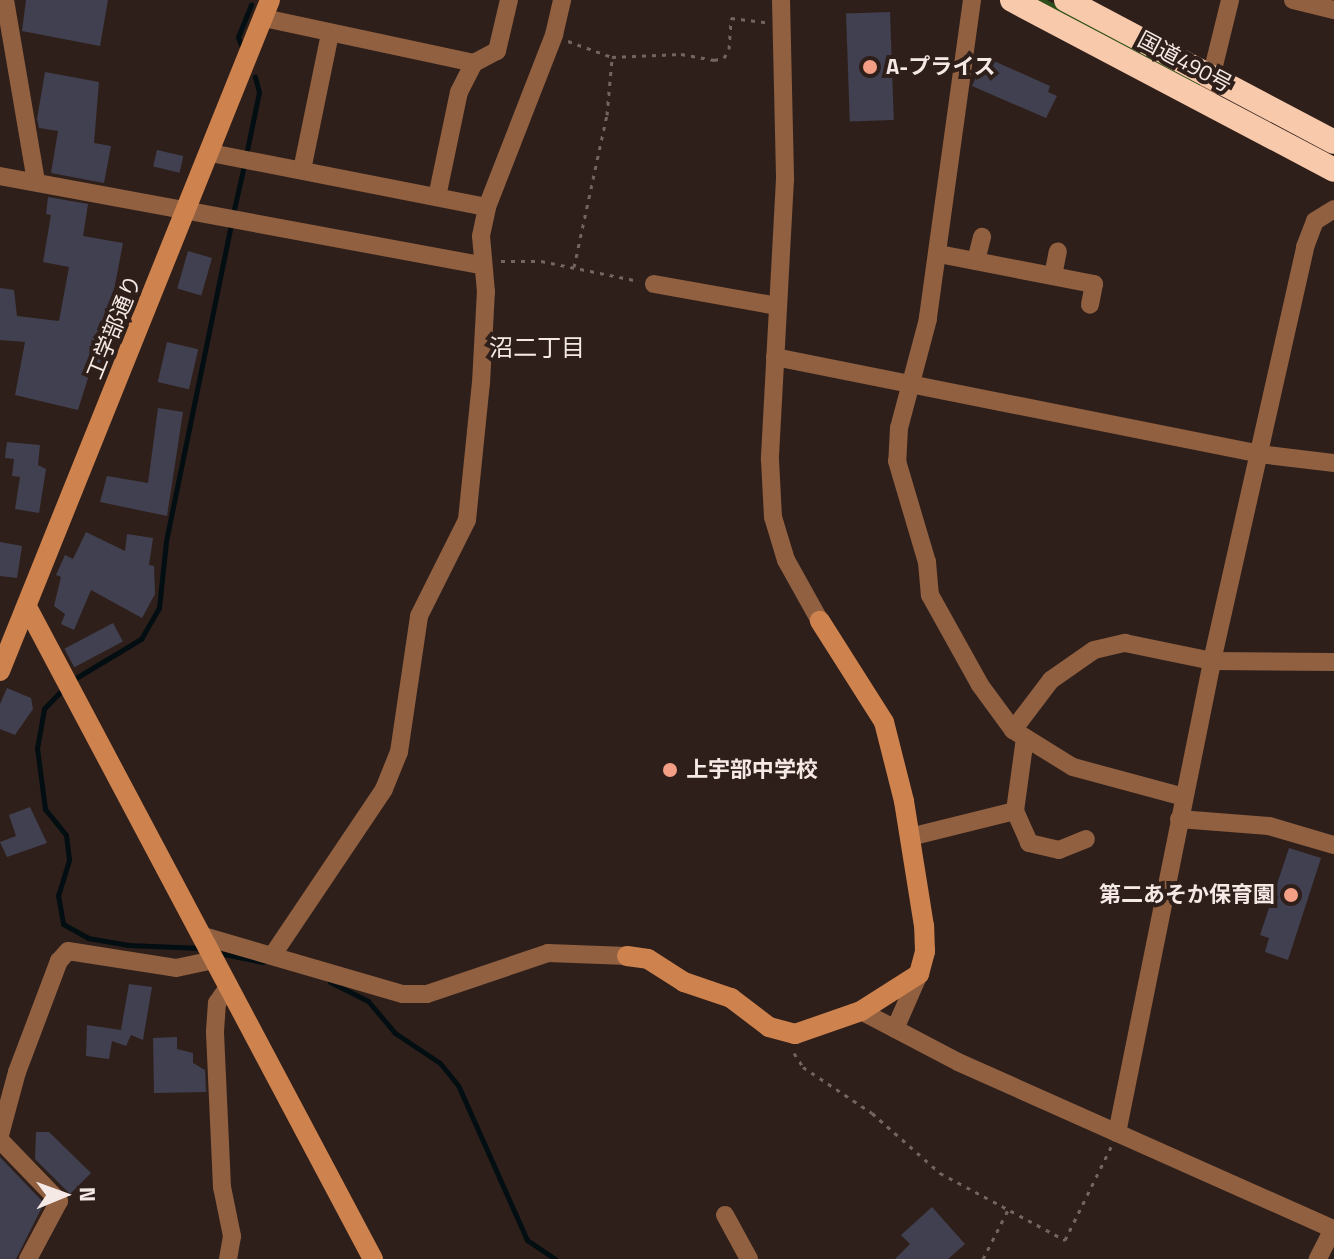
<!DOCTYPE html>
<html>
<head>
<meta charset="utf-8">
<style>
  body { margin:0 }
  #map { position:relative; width:1334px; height:1259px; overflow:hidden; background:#2f1f1a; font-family:"Titillium Web","Noto Sans JP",sans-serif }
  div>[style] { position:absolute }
  .green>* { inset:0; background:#2e4f1b }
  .stream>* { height:5px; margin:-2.5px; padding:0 2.5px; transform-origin:2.5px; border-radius:2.5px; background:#020e11 }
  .building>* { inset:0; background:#404050; transform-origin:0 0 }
  .path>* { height:3px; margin-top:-1.5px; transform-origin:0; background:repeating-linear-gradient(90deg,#736460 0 4px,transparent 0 10px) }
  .street>* { height:18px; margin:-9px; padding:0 9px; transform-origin:9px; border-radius:9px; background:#906041 }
  .secondary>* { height:20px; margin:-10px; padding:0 10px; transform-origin:10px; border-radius:10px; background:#ce824e }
  .highway>* { height:24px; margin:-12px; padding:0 12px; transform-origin:12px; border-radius:12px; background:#f9c9ab }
  .dots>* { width:22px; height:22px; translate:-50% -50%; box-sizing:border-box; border:4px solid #2f1f1a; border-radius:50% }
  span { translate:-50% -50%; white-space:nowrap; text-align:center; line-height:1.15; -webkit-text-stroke:8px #2f1f1a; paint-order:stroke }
  .street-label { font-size:22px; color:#f5e9e6 }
  .poi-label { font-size:22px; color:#f5e9e6; font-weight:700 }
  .left { translate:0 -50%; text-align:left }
  .right { translate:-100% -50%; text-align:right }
  .neighbourhood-label { font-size:24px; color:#f5e9e6 }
  .north { position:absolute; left:24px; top:1155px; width:80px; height:80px; -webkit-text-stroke:6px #2f1f1a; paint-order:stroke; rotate:89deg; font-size:22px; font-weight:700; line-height:32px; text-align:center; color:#f5e9e6 }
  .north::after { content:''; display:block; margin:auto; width:28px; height:36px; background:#f5e9e6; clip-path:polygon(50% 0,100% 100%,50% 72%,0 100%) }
</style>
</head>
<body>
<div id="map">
  <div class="green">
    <div style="clip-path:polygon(1030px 0,1047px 0,1204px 83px,1200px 89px)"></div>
  </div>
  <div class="stream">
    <div style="left:242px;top:47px;width:11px;rotate:-112deg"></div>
    <div style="left:238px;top:37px;width:35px;rotate:-68deg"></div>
    <div style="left:246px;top:155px;width:64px;rotate:-78.3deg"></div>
    <div style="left:259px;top:92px;width:16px;rotate:-105deg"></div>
    <div style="left:233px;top:214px;width:50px;rotate:-77.3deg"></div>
    <div style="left:71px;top:681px;width:82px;rotate:-31deg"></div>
    <div style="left:141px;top:639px;width:36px;rotate:-60deg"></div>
    <div style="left:159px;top:608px;width:67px;rotate:-84deg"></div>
    <div style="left:166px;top:541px;width:324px;rotate:-78.4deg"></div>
    <div style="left:64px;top:688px;width:29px;rotate:134deg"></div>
    <div style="left:44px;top:709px;width:40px;rotate:100deg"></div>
    <div style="left:37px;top:748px;width:62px;rotate:82.5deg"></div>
    <div style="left:45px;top:809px;width:33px;rotate:51deg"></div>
    <div style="left:66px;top:835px;width:25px;rotate:83deg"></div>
    <div style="left:69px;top:860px;width:37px;rotate:107deg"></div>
    <div style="left:58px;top:895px;width:29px;rotate:80deg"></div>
    <div style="left:63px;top:924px;width:29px;rotate:29deg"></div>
    <div style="left:88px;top:938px;width:41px;rotate:9.9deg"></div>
    <div style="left:128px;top:945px;width:73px;rotate:2.4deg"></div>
    <div style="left:219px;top:953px;width:45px;rotate:11.6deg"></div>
    <div style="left:330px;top:982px;width:42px;rotate:26.6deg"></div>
    <div style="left:368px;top:1001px;width:42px;rotate:49.8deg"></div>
    <div style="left:395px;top:1033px;width:54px;rotate:33.7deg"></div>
    <div style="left:440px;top:1063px;width:28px;rotate:51deg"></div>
    <div style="left:458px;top:1085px;width:170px;rotate:66deg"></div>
    <div style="left:527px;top:1240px;width:34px;rotate:34deg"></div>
  </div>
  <div class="building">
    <div style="clip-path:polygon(26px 0,108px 0,100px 46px,22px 31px)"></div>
    <div style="left:890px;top:12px;width:108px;height:44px;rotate:88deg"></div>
    <div style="clip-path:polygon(985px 57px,1050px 86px,1048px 92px,1057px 96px,1046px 118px,972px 86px)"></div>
    <div style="clip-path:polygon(45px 72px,99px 82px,94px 143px,111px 146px,104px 183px,51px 173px,58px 131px,39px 128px,37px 119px)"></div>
    <div style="left:157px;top:150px;width:27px;height:17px;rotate:13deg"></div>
    <div style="clip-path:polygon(48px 197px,88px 204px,83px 236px,123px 243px,100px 363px,93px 362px,78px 410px,15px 395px,25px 342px,0 340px,0 288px,14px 290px,17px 316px,59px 321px,69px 267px,43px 262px,51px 215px,46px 214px)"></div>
    <div style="left:188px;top:251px;width:25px;height:39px;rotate:16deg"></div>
    <div style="left:167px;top:342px;width:32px;height:41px;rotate:13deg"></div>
    <div style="clip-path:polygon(158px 408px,183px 412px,167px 516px,100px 502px,107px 476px,148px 483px)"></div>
    <div style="clip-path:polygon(7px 442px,40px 445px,38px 465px,46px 469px,39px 513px,15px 509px,20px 477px,12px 476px,14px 459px,5px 458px)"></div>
    <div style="clip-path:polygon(86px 532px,125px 551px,127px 534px,153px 538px,149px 565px,154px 566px,155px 594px,142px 618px,91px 590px,74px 630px,61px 624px,65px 614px,54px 606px,61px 577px,56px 575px,65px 555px,73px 559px)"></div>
    <div style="clip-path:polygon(0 542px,22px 546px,17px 578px,0 576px)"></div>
    <div style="left:113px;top:623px;width:21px;height:55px;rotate:62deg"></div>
    <div style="clip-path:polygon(7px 688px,31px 698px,33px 709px,15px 735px,0 729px,0 704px)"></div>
    <div style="clip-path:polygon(30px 807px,47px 843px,7px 857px,0 842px,16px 836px,9px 815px)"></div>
    <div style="clip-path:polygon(1289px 848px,1321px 858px,1288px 960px,1265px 952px,1269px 938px,1260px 935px)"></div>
    <div style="clip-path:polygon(129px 984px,152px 987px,143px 1040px,131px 1035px,126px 1046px,112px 1041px,109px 1059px,86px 1056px,87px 1025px,121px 1030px)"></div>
    <div style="clip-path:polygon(177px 1037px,177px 1049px,193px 1053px,193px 1063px,205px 1070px,206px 1092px,154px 1093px,153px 1038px)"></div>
    <div style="clip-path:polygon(36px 1132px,49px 1132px,91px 1173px,70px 1194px,35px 1159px)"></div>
    <div style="clip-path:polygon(0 1157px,44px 1203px,16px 1259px,0 1259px)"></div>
    <div style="clip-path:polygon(932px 1207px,965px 1244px,948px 1259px,895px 1259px,910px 1244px,901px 1235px)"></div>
  </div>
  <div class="path">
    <div style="left:568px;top:41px;width:47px;rotate:20deg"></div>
    <div style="left:612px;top:57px;width:69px;rotate:-2.5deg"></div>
    <div style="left:681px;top:54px;width:34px;rotate:10deg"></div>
    <div style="left:714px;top:60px;width:10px;rotate:-11deg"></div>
    <div style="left:724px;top:58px;width:10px;rotate:-61deg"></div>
    <div style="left:729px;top:49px;width:31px;rotate:-86deg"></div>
    <div style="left:731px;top:18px;width:35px;rotate:7deg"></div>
    <div style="left:501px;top:261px;width:40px"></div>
    <div style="left:541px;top:261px;width:100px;rotate:11.5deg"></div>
    <div style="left:574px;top:267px;width:156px;rotate:-77.8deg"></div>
    <div style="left:607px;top:115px;width:56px;rotate:-84.9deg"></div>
    <div style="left:794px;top:1053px;width:17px;rotate:57deg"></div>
    <div style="left:803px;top:1067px;width:83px;rotate:33.7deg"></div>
    <div style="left:872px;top:1113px;width:91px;rotate:41.4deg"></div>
    <div style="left:940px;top:1173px;width:142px;rotate:28.2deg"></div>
    <div style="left:1065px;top:1240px;width:104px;rotate:-63.7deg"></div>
    <div style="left:983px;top:1259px;width:55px;rotate:-63deg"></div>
  </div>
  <div class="street">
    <div style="left:5px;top:0;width:185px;rotate:80.3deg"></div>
    <div style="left:781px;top:0;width:179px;rotate:88.7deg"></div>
    <div style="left:785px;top:179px;width:281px;rotate:93.1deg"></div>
    <div style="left:770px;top:460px;width:57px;rotate:87deg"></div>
    <div style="left:773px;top:517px;width:45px;rotate:73.2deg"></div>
    <div style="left:786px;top:560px;width:70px;rotate:60.9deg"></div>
    <div style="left:972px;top:0;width:322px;rotate:97.9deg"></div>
    <div style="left:928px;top:319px;width:113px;rotate:104.9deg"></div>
    <div style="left:899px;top:428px;width:33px;rotate:93deg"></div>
    <div style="left:897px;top:461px;width:105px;rotate:73.5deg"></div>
    <div style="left:927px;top:562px;width:33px;rotate:85deg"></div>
    <div style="left:930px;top:595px;width:103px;rotate:60.9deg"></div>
    <div style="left:980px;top:685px;width:56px;rotate:53.7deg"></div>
    <div style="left:1013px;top:730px;width:70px;rotate:31.7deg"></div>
    <div style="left:1073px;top:767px;width:115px;rotate:15.1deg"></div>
    <div style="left:1293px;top:0;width:42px;rotate:13.7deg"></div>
    <div style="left:264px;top:18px;width:215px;rotate:12.1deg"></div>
    <div style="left:1205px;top:102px;width:105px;rotate:-76.2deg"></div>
    <div style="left:211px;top:153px;width:281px;rotate:11.1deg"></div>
    <div style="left:302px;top:170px;width:140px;rotate:-78.4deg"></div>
    <div style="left:0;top:176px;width:489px;rotate:10.5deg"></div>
    <div style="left:437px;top:197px;width:107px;rotate:-78.2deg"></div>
    <div style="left:459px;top:92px;width:33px;rotate:-63deg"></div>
    <div style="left:474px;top:63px;width:26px;rotate:-28deg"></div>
    <div style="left:497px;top:51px;width:52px;rotate:-76.8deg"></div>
    <div style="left:939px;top:254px;width:158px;rotate:11deg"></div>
    <div style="left:1094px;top:284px;width:21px;rotate:101deg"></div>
    <div style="left:976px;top:261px;width:25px;rotate:-76deg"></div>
    <div style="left:1053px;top:276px;width:25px;rotate:-79deg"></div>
    <div style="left:654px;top:284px;width:126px;rotate:10.1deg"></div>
    <div style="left:775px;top:357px;width:494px;rotate:11.3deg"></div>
    <div style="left:1259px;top:454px;width:76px;rotate:6.8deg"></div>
    <div style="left:1013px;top:730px;width:63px;rotate:-52.8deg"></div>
    <div style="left:1051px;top:680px;width:52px;rotate:-34.9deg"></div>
    <div style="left:1094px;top:650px;width:32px;rotate:-13deg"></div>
    <div style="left:1125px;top:643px;width:89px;rotate:11.7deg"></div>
    <div style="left:1212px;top:661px;width:122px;rotate:0.5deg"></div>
    <div style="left:1025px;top:738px;width:74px;rotate:97.8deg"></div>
    <div style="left:1015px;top:811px;width:35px;rotate:66deg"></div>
    <div style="left:1029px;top:843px;width:31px;rotate:13deg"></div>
    <div style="left:1059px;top:850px;width:29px;rotate:-22deg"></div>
    <div style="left:1179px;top:819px;width:90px;rotate:4.4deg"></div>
    <div style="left:1269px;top:826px;width:68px;rotate:16.3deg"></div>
    <div style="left:910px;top:837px;width:108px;rotate:-13.9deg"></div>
    <div style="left:203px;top:936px;width:208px;rotate:16.2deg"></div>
    <div style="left:403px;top:994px;width:24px"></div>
    <div style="left:427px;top:994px;width:128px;rotate:-18.7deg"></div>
    <div style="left:548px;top:953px;width:79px;rotate:2.2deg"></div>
    <div style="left:274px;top:953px;width:197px;rotate:-56.1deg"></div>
    <div style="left:384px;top:789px;width:40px;rotate:-68deg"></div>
    <div style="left:399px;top:752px;width:137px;rotate:-81.6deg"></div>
    <div style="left:419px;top:616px;width:107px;rotate:-63.4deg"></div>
    <div style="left:467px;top:520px;width:138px;rotate:-84.2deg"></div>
    <div style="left:481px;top:383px;width:91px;rotate:-86.9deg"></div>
    <div style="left:486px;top:292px;width:56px;rotate:-95.1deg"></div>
    <div style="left:481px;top:236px;width:30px;rotate:-78deg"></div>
    <div style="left:487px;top:207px;width:185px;rotate:-68.7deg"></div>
    <div style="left:554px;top:35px;width:36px;rotate:-77deg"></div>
    <div style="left:861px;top:1011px;width:110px;rotate:27.7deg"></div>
    <div style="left:958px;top:1062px;width:411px;rotate:24deg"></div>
    <div style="left:1333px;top:1229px;width:34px;rotate:117deg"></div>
    <div style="left:895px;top:1029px;width:60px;rotate:-66.4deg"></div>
    <div style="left:1117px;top:1133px;width:481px;rotate:-78.6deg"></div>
    <div style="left:1212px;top:661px;width:424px;rotate:-77.3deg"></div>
    <div style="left:1305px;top:247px;width:28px;rotate:-69deg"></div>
    <div style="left:1315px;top:221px;width:22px;rotate:-32deg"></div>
    <div style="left:0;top:1135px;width:65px;rotate:-74.9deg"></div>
    <div style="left:17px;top:1072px;width:119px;rotate:-69.3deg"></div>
    <div style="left:59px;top:961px;width:13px;rotate:-48deg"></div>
    <div style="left:68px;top:951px;width:109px;rotate:8.9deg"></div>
    <div style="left:176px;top:968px;width:40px;rotate:-12deg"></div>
    <div style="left:0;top:1140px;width:85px;rotate:46deg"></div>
    <div style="left:59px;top:1201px;width:66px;rotate:118.1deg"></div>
    <div style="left:725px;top:1215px;width:50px;rotate:61.4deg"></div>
    <div style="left:228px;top:1259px;width:23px;rotate:-80deg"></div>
    <div style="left:232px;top:1236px;width:50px;rotate:-101.5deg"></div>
    <div style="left:222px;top:1187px;width:156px;rotate:-92.6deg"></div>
    <div style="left:215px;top:1031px;width:28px;rotate:-86deg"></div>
    <div style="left:217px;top:1003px;width:21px;rotate:-55deg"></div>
  </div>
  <div class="secondary">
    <div style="left:27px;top:607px;width:738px;rotate:62.05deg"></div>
    <div style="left:0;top:671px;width:723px;rotate:-68.08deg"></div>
    <div style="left:627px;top:956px;width:21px;rotate:8deg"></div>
    <div style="left:648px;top:959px;width:43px;rotate:32.6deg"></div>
    <div style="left:684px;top:982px;width:50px;rotate:18.8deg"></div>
    <div style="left:731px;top:998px;width:48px;rotate:37.3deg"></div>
    <div style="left:769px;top:1027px;width:27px;rotate:15deg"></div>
    <div style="left:795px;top:1034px;width:70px;rotate:-19.2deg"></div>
    <div style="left:861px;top:1011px;width:69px;rotate:-32.5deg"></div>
    <div style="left:919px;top:974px;width:24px;rotate:-75deg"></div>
    <div style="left:925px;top:951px;width:25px;rotate:-92deg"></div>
    <div style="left:924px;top:926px;width:127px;rotate:-99.1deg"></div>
    <div style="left:904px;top:801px;width:81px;rotate:-104.2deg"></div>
    <div style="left:884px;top:722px;width:120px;rotate:-122.4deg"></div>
  </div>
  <div class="highway">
    <div style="left:1012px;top:0;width:364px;rotate:27.8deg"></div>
    <div style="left:1066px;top:0;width:303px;rotate:27.9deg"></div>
  </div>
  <div class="dots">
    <div style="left:870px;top:67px;background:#f39f85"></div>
    <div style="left:670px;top:770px;background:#f39f85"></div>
    <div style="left:1291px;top:895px;background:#f39f85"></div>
  </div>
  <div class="street-label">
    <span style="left:1185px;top:62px;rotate:28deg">国道490号</span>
    <span style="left:114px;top:327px;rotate:-68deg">工学部通り</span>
  </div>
  <div class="poi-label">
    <span class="left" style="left:886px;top:67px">A-プライス</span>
    <span class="left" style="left:686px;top:770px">上宇部中学校</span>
    <span class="right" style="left:1275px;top:895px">第二あそか保育園</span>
  </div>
  <div class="neighbourhood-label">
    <span style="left:537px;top:348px">沼二丁目</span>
  </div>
  <div class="north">N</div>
</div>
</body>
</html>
